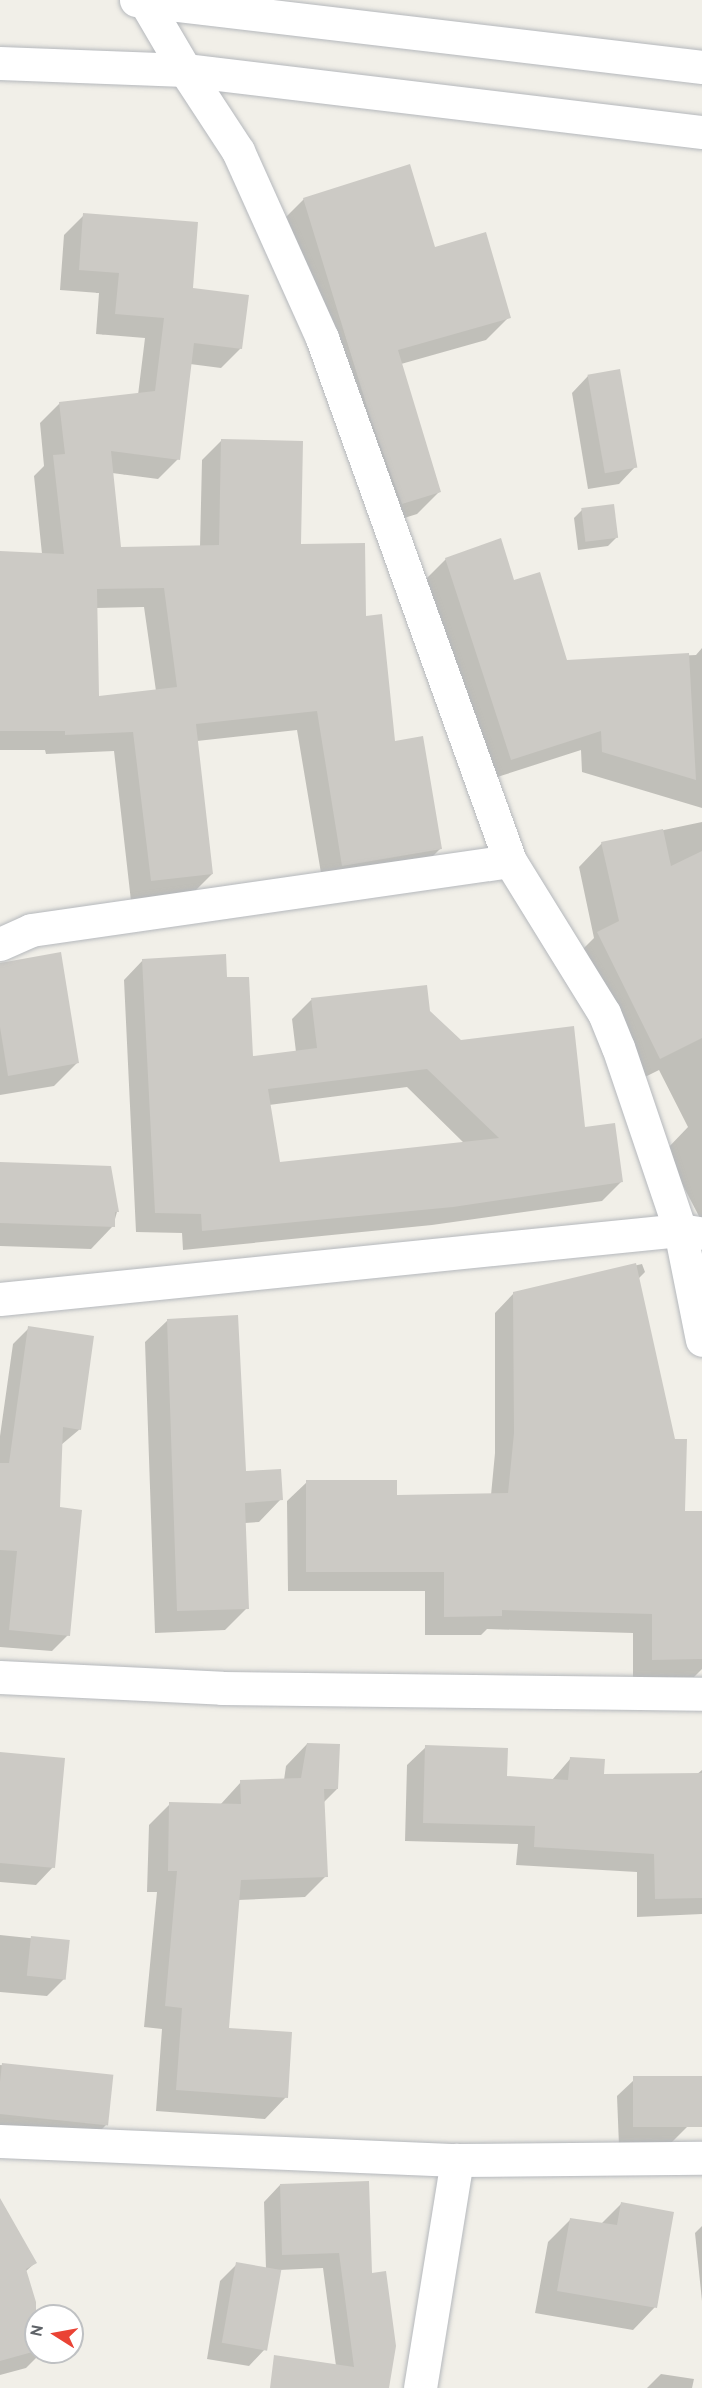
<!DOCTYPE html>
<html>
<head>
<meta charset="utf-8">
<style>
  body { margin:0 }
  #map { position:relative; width:702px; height:2388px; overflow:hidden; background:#f1efe8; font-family:Overpass,sans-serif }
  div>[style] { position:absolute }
  .shadow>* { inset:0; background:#0003 }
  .building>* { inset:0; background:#cccac5; transform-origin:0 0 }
  .roads { filter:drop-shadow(0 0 2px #b5b8bc) drop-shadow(0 0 2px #b5b8bc) }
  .minor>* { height:33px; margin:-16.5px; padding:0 16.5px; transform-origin:16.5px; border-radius:16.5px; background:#fff }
  .tertiary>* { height:33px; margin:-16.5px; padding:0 16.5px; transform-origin:16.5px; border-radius:16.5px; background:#fff }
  span { translate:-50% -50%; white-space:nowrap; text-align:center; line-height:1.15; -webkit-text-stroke:6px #fff; paint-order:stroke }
  .north { position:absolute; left:24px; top:2304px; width:60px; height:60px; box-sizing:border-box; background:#fff; border:2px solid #bfc1c3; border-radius:50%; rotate:281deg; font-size:16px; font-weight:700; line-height:24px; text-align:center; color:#5f6368 }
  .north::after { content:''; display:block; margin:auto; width:21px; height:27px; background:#ea4335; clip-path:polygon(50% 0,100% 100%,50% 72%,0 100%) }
</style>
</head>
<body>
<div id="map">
  <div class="shadow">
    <div style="clip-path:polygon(304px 199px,509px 317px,486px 340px,401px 364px,440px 491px,417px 514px,379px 526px,281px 222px)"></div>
    <div style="clip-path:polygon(evenodd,84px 215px,191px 290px,241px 348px,221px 368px,190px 364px,178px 459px,158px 479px,112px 473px,120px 548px,200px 547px,202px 460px,222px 440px,299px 545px,364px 617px,393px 743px,440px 849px,420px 869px,323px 885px,297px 730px,197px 741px,212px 874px,192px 894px,131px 901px,114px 751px,46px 754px,45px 750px,0 750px,0 553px,42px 554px,34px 476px,44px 466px,40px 423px,60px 403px,138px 395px,145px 338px,96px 334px,99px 293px,60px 290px,64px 235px,84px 215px,144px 607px,156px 691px,98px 698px,96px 608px,144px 607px)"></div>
    <div style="clip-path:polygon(588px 376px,635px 467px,619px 484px,588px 489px,572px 393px)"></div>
    <div style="clip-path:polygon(582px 510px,616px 538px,608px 546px,578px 550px,574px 518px)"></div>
    <div style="clip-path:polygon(446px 559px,513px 582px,566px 661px,696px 655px,702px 648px,702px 808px,582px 772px,581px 750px,491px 779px,426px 579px)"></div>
    <div style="clip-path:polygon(702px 822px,702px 1222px,665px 1151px,688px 1127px,659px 1070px,637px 1081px,575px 957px,594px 938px,579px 867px,602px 843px)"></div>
    <div style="clip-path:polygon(evenodd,143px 960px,226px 979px,251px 1058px,296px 1052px,292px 1019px,311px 1000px,429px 1012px,460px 1042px,584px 1129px,621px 1182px,602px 1201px,432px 1225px,183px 1250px,182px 1233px,136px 1232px,124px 980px,143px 960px,407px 1087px,465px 1144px,278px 1164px,269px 1105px,407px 1087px)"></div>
    <div style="clip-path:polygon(0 964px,77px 1063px,54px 1086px,0 1095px)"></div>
    <div style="clip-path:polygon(0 1163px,117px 1212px,113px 1226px,91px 1249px,0 1246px)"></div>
    <div style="clip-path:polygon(642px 1264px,645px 1272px,632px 1285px,674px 1440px,683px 1512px,702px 1512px,702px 1669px,694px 1677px,633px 1678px,633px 1633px,487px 1629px,481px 1635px,425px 1635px,425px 1591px,288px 1591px,287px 1501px,307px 1482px,396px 1496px,491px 1495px,495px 1453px,495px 1313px,514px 1293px)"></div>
    <div style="clip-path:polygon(168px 1320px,245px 1473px,281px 1499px,259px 1522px,245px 1523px,247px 1608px,225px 1630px,155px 1633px,145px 1342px)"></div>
    <div style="clip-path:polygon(29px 1328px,80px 1429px,61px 1445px,59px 1509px,68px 1635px,52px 1651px,0 1647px,0 1436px,13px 1344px)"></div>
    <div style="clip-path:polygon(307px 1744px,337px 1789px,323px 1803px,326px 1876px,305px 1897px,238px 1900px,227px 2029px,286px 2097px,265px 2119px,156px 2111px,162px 2029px,144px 2027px,157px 1892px,147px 1892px,149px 1825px,170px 1804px,220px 1805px,241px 1782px,284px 1780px,286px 1766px)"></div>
    <div style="clip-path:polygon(426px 1747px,506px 1777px,552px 1780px,571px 1758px,602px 1775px,696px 1775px,702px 1770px,702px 1914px,637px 1917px,637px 1872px,516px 1865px,518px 1844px,405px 1841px,407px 1765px)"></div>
    <div style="clip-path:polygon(0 1754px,53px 1867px,36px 1885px,0 1882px)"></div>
    <div style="clip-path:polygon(0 1935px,68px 1942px,64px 1979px,47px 1996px,0 1992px)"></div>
    <div style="clip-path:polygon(0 2065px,111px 2076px,106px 2125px,88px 2143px,0 2132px)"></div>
    <div style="clip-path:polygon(634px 2080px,687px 2127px,670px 2144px,619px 2146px,617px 2096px)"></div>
    <div style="clip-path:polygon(280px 2185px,371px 2275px,394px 2346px,338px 2381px,323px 2268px,279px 2270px,265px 2349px,249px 2366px,207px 2359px,220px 2281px,237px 2264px,266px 2269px,264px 2202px)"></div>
    <div style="clip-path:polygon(0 2201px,35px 2263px,25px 2272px,38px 2316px,36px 2352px,42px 2352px,26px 2368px,0 2375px)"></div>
    <div style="clip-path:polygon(621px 2204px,655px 2307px,633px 2330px,535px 2313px,548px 2242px,571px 2219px,601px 2224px)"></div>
    <div style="clip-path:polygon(702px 2226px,702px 2301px,695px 2233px)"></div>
    <div style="clip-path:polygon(661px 2374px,694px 2379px,692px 2388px,647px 2388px)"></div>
  </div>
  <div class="building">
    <div style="clip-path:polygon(410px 164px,435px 247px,486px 232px,511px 318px,398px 350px,441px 492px,402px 504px,371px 420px,303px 198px)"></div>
    <div style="clip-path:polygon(evenodd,83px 213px,198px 222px,193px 288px,249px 295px,242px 349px,194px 343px,180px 460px,111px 451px,121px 547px,219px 545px,221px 439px,303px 441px,301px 544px,365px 543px,366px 616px,382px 614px,395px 741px,423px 736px,442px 849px,342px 866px,317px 711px,196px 724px,213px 874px,151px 881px,133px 732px,65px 735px,65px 731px,0 731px,0 551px,64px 554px,53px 455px,65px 454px,59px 402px,155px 391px,164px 318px,115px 314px,119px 273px,79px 270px,83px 213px,164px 588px,177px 687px,99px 696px,97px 589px,164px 588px)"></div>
    <div style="left:620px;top:369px;width:100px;height:33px;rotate:80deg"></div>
    <div style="left:614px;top:504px;width:34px;height:33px;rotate:83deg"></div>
    <div style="clip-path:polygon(501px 538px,514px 580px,540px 572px,567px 660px,689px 653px,696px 780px,602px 752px,601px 731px,511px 760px,445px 558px)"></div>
    <div style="clip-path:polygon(663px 829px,671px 866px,702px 851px,702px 1038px,660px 1059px,597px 932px,619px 921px,601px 842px)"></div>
    <div style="clip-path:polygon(61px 952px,79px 1063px,8px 1076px,0 1027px,0 963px)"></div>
    <div style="clip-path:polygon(evenodd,226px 954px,227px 977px,249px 977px,253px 1056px,317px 1048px,311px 998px,427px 985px,430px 1011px,461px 1040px,574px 1026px,585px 1127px,615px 1123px,623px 1182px,453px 1207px,202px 1231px,201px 1214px,155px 1213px,142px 959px,226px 954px,427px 1069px,499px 1138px,280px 1162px,268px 1089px,427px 1069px)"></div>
    <div style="clip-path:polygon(0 1162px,111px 1166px,119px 1212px,115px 1212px,115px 1227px,0 1223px)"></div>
    <div style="clip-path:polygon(636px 1263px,675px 1439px,687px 1439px,685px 1511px,702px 1511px,702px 1659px,652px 1660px,652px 1614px,502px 1610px,502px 1616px,444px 1617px,444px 1572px,306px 1572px,306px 1480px,397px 1480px,397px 1495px,508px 1493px,514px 1433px,513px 1292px)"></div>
    <div style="clip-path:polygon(238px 1315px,246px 1471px,281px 1469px,283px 1500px,245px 1503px,249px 1609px,177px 1611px,167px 1319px)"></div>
    <div style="clip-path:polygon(28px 1326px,94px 1336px,81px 1430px,63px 1427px,60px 1507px,82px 1510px,70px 1636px,9px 1630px,17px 1551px,0 1550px,0 1463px,9px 1463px)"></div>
    <div style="clip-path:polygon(307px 1743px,340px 1744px,338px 1789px,324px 1789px,328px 1877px,241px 1880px,229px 2028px,292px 2032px,288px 2098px,176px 2090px,182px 2008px,165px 2006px,177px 1871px,168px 1871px,169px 1802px,241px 1804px,240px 1780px,301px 1778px)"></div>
    <div style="clip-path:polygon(425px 1745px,508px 1748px,507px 1776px,568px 1780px,570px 1757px,605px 1759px,604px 1774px,702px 1773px,702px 1898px,655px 1899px,654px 1854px,534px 1847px,535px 1826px,423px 1823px)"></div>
    <div style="clip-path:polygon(0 1752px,65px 1758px,55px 1868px,0 1863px)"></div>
    <div style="left:31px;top:1936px;width:39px;height:40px;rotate:6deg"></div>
    <div style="left:2px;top:2063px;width:112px;height:51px;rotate:6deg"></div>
    <div style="left:702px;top:2076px;width:51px;height:69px;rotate:90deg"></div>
    <div style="clip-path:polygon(369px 2181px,372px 2273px,386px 2271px,396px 2346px,389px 2388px,270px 2388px,274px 2355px,354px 2367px,339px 2253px,282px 2255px,280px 2184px)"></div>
    <div style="clip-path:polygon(0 2198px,37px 2263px,26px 2269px,36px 2302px,36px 2351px,0 2361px)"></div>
    <div style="clip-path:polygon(621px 2202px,674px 2212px,657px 2308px,557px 2291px,570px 2218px,617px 2225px)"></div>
    <div style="left:236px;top:2262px;width:46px;height:82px;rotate:10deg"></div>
  </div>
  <div class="roads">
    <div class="minor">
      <div style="left:185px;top:70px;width:97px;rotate:56.8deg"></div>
      <div style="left:238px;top:151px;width:205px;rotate:65.8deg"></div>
      <div style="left:322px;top:338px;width:556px;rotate:70.23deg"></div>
      <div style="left:510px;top:861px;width:179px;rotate:58.3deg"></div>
      <div style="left:604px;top:1013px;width:37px;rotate:68deg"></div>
      <div style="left:618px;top:1047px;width:193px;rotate:71.3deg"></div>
      <div style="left:680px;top:1230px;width:112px;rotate:78.7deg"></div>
      <div style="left:0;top:944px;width:34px;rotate:-24deg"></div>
      <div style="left:31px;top:930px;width:484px;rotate:-8.2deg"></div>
      <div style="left:0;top:1299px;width:683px;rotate:-5.79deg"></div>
      <div style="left:680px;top:1230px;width:19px;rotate:9deg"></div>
      <div style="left:0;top:1677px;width:222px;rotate:2.8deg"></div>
      <div style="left:222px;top:1688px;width:480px;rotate:0.7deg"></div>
      <div style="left:0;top:2141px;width:457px;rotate:2.4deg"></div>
      <div style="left:457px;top:2160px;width:245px;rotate:-0.5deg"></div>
      <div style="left:420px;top:2388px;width:231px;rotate:-80.8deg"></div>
    </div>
    <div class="tertiary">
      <div style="left:136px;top:0;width:570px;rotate:6.75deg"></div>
      <div style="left:144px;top:0;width:81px;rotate:59.6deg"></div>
      <div style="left:0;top:63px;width:185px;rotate:2.2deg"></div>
      <div style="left:185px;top:70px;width:521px;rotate:6.84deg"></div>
    </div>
  </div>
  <div class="north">N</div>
</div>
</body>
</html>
